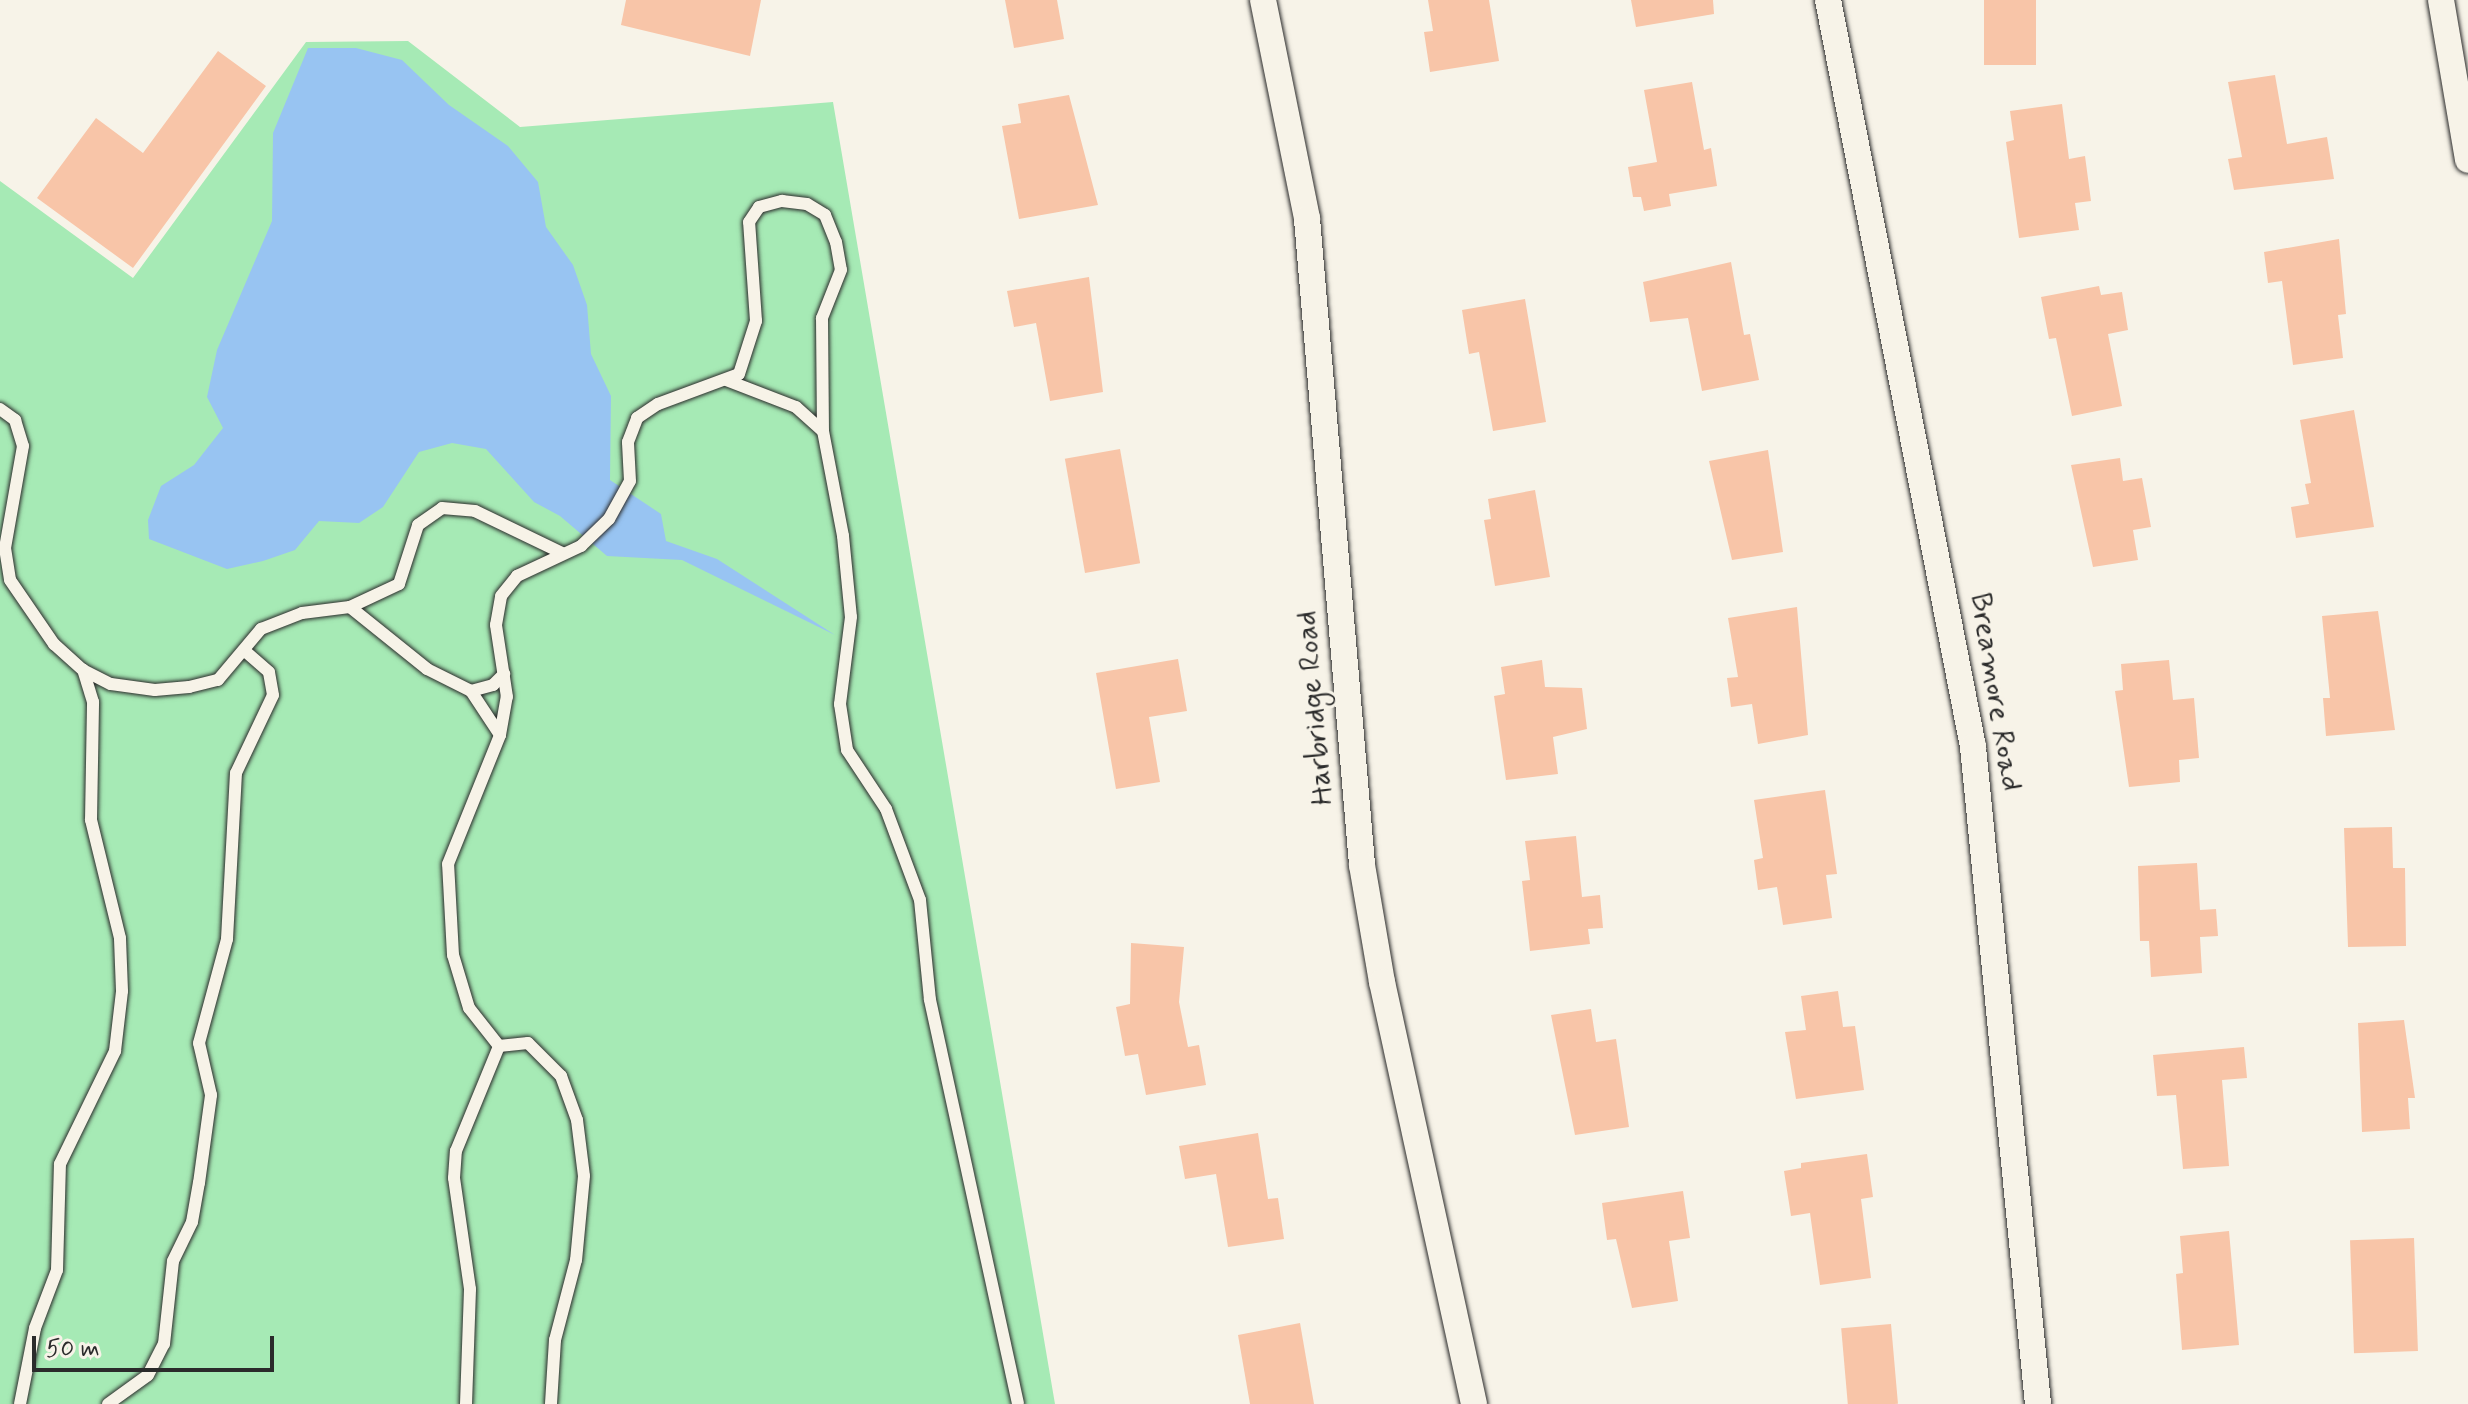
<!DOCTYPE html>
<html>
<head>
<meta charset="utf-8">
<style>
  body { margin:0 }
  #map { position:relative; width:2468px; height:1404px; overflow:hidden; background:#f7f3e8; font-family:Mynerve,sans-serif }
  div>[style] { position:absolute }
  .green>* { inset:0; background:#a6eab5 }
  .water>* { inset:0; background:#98c4f2 }
  .building>* { inset:0; background:#f8c5a8; transform-origin:0 0 }
  .roads { filter:drop-shadow(0 0 2px #2b2b2b) drop-shadow(0 0 2px #2b2b2b) }
  .service>* { height:12px; margin:-6px; padding:0 6px; transform-origin:6px; border-radius:6px; background:#f7f3e8 }
  .minor>* { height:26px; margin:-13px; padding:0 13px; transform-origin:13px; border-radius:13px; background:#f7f3e8 }
  span { translate:-50% -50%; white-space:nowrap; text-align:center; line-height:1.15; -webkit-text-stroke:6px #f7f3e8; paint-order:stroke }
  .street-label { font-size:30px; color:#2b2b2b }
  .scale { position:absolute; left:32px; top:1336px; width:242px; height:36px; box-sizing:border-box; border:4px solid #2b2b2b; border-top:0; padding-left:10px; font-size:24px; line-height:28px; white-space:nowrap; color:#2b2b2b; -webkit-text-stroke:6px #f7f3e8; paint-order:stroke }
</style>
</head>
<body>
<div id="map">
  <div class="green">
    <div style="clip-path:polygon(408px 41px,520px 127px,833px 102px,1055px 1404px,0 1404px,0 181px,133px 278px,306px 42px)"></div>
  </div>
  <div class="water">
    <div style="clip-path:polygon(308px 48px,356px 48px,402px 60px,449px 105px,508px 146px,538px 182px,546px 227px,573px 265px,587px 305px,591px 354px,611px 396px,610px 480px,661px 514px,666px 541px,717px 559px,835px 635px,682px 560px,607px 556px,560px 516px,534px 502px,486px 449px,452px 443px,419px 452px,383px 507px,359px 523px,319px 521px,295px 550px,263px 561px,227px 569px,149px 539px,148px 520px,161px 486px,194px 465px,223px 428px,207px 397px,217px 350px,272px 221px,273px 133px)"></div>
  </div>
  <div class="building">
    <div style="clip-path:polygon(626px 0,761px 0,750px 56px,621px 25px)"></div>
    <div style="clip-path:polygon(1005px 0,1057px 0,1064px 39px,1014px 48px)"></div>
    <div style="clip-path:polygon(1428px 0,1489px 0,1499px 61px,1430px 72px,1424px 32px,1433px 31px)"></div>
    <div style="clip-path:polygon(1631px 0,1713px 0,1714px 14px,1636px 27px)"></div>
    <div style="left:1984px;top:0;width:52px;height:65px"></div>
    <div style="clip-path:polygon(218px 51px,266px 86px,133px 268px,37px 198px,96px 118px,143px 153px)"></div>
    <div style="clip-path:polygon(2275px 75px,2287px 144px,2327px 137px,2334px 179px,2234px 190px,2228px 159px,2242px 157px,2228px 82px)"></div>
    <div style="clip-path:polygon(1692px 82px,1704px 150px,1711px 148px,1717px 186px,1669px 194px,1671px 206px,1644px 211px,1641px 197px,1633px 197px,1628px 167px,1657px 162px,1644px 90px)"></div>
    <div style="clip-path:polygon(1069px 95px,1098px 205px,1019px 219px,1002px 126px,1021px 123px,1018px 104px)"></div>
    <div style="clip-path:polygon(2062px 104px,2069px 159px,2085px 156px,2091px 201px,2075px 203px,2079px 230px,2019px 238px,2006px 142px,2014px 140px,2010px 111px)"></div>
    <div style="clip-path:polygon(2339px 239px,2346px 314px,2338px 315px,2343px 358px,2293px 365px,2282px 281px,2268px 283px,2264px 252px)"></div>
    <div style="clip-path:polygon(1731px 262px,1744px 335px,1750px 334px,1759px 380px,1702px 391px,1688px 318px,1650px 322px,1643px 282px)"></div>
    <div style="clip-path:polygon(1089px 277px,1103px 392px,1050px 401px,1036px 323px,1014px 327px,1007px 291px)"></div>
    <div style="clip-path:polygon(2099px 286px,2101px 295px,2122px 292px,2128px 330px,2108px 334px,2122px 406px,2072px 416px,2056px 338px,2049px 339px,2041px 297px)"></div>
    <div style="clip-path:polygon(1525px 299px,1546px 422px,1493px 431px,1479px 352px,1469px 354px,1462px 310px)"></div>
    <div style="clip-path:polygon(2354px 410px,2374px 527px,2296px 538px,2291px 507px,2309px 504px,2305px 484px,2311px 483px,2300px 420px)"></div>
    <div style="left:1120px;top:449px;width:116px;height:56px;rotate:80deg"></div>
    <div style="clip-path:polygon(1768px 450px,1783px 552px,1732px 560px,1709px 461px)"></div>
    <div style="clip-path:polygon(2120px 458px,2123px 481px,2142px 478px,2151px 527px,2133px 530px,2138px 560px,2093px 567px,2071px 465px)"></div>
    <div style="clip-path:polygon(1535px 490px,1550px 577px,1495px 586px,1484px 520px,1491px 519px,1488px 499px)"></div>
    <div style="clip-path:polygon(1797px 607px,1808px 735px,1758px 744px,1752px 704px,1731px 707px,1727px 678px,1738px 677px,1728px 618px)"></div>
    <div style="clip-path:polygon(2378px 611px,2395px 730px,2326px 736px,2323px 698px,2330px 698px,2322px 616px)"></div>
    <div style="clip-path:polygon(1178px 659px,1187px 711px,1149px 717px,1160px 782px,1116px 789px,1096px 673px)"></div>
    <div style="clip-path:polygon(1542px 660px,1545px 687px,1582px 688px,1587px 729px,1553px 737px,1558px 774px,1506px 780px,1494px 696px,1505px 694px,1501px 667px)"></div>
    <div style="clip-path:polygon(2169px 660px,2173px 700px,2194px 698px,2199px 758px,2179px 760px,2180px 782px,2129px 787px,2115px 691px,2123px 690px,2121px 664px)"></div>
    <div style="clip-path:polygon(1825px 790px,1837px 874px,1826px 875px,1832px 918px,1783px 925px,1777px 887px,1758px 890px,1754px 860px,1763px 858px,1754px 800px)"></div>
    <div style="clip-path:polygon(2392px 827px,2393px 868px,2405px 868px,2406px 946px,2348px 947px,2344px 828px)"></div>
    <div style="clip-path:polygon(1576px 836px,1582px 897px,1600px 895px,1603px 928px,1588px 929px,1590px 944px,1530px 951px,1522px 881px,1530px 880px,1525px 841px)"></div>
    <div style="clip-path:polygon(2197px 863px,2200px 910px,2216px 909px,2218px 936px,2200px 937px,2202px 973px,2151px 977px,2149px 941px,2140px 941px,2138px 866px)"></div>
    <div style="clip-path:polygon(1131px 943px,1184px 947px,1179px 1002px,1188px 1047px,1199px 1045px,1206px 1085px,1146px 1095px,1138px 1054px,1125px 1056px,1116px 1007px,1130px 1004px)"></div>
    <div style="clip-path:polygon(1838px 991px,1843px 1027px,1855px 1026px,1864px 1090px,1796px 1099px,1785px 1032px,1806px 1030px,1801px 996px)"></div>
    <div style="clip-path:polygon(1591px 1009px,1596px 1042px,1616px 1039px,1629px 1127px,1575px 1135px,1551px 1015px)"></div>
    <div style="clip-path:polygon(2404px 1020px,2415px 1098px,2408px 1098px,2410px 1129px,2362px 1132px,2358px 1023px)"></div>
    <div style="clip-path:polygon(2244px 1047px,2247px 1078px,2222px 1080px,2229px 1166px,2183px 1169px,2176px 1095px,2157px 1096px,2153px 1055px)"></div>
    <div style="clip-path:polygon(1258px 1133px,1268px 1199px,1278px 1198px,1284px 1239px,1228px 1247px,1216px 1174px,1185px 1179px,1179px 1146px)"></div>
    <div style="clip-path:polygon(1867px 1154px,1873px 1197px,1861px 1199px,1871px 1278px,1820px 1285px,1810px 1213px,1791px 1216px,1784px 1171px,1801px 1168px,1801px 1163px)"></div>
    <div style="clip-path:polygon(1683px 1191px,1690px 1238px,1669px 1241px,1678px 1301px,1632px 1308px,1616px 1239px,1607px 1240px,1602px 1203px)"></div>
    <div style="clip-path:polygon(2229px 1231px,2239px 1345px,2182px 1350px,2176px 1274px,2183px 1273px,2180px 1236px)"></div>
    <div style="left:2414px;top:1238px;width:113px;height:64px;rotate:88deg"></div>
    <div style="clip-path:polygon(1300px 1323px,1314px 1404px,1250px 1404px,1238px 1335px)"></div>
    <div style="left:1891px;top:1324px;width:80px;height:50px;rotate:85deg"></div>
  </div>
  <div class="roads">
    <div class="service">
      <div style="left:726px;top:380px;width:75px;rotate:21.1deg"></div>
      <div style="left:796px;top:407px;width:36px;rotate:42deg"></div>
      <div style="left:0;top:409px;width:19px;rotate:36deg"></div>
      <div style="left:15px;top:420px;width:27px;rotate:73deg"></div>
      <div style="left:23px;top:446px;width:104px;rotate:100deg"></div>
      <div style="left:5px;top:548px;width:32px;rotate:81deg"></div>
      <div style="left:10px;top:580px;width:78px;rotate:55.5deg"></div>
      <div style="left:54px;top:644px;width:39px;rotate:42deg"></div>
      <div style="left:83px;top:670px;width:31px;rotate:27deg"></div>
      <div style="left:111px;top:684px;width:44px;rotate:7.8deg"></div>
      <div style="left:155px;top:690px;width:34px;rotate:-5deg"></div>
      <div style="left:189px;top:687px;width:30px;rotate:-14deg"></div>
      <div style="left:218px;top:680px;width:67px;rotate:-49.9deg"></div>
      <div style="left:261px;top:629px;width:44px;rotate:-21.3deg"></div>
      <div style="left:302px;top:613px;width:48px;rotate:-7.1deg"></div>
      <div style="left:350px;top:607px;width:99px;rotate:38.8deg"></div>
      <div style="left:427px;top:669px;width:49px;rotate:26.6deg"></div>
      <div style="left:350px;top:607px;width:54px;rotate:-25.1deg"></div>
      <div style="left:399px;top:584px;width:62px;rotate:-72.1deg"></div>
      <div style="left:418px;top:525px;width:29px;rotate:-35deg"></div>
      <div style="left:442px;top:508px;width:33px;rotate:5deg"></div>
      <div style="left:475px;top:511px;width:97px;rotate:25.8deg"></div>
      <div style="left:500px;top:735px;width:53px;rotate:-123.4deg"></div>
      <div style="left:471px;top:691px;width:23px;rotate:-15deg"></div>
      <div style="left:493px;top:685px;width:16px;rotate:-45deg"></div>
      <div style="left:499px;top:1046px;width:29px;rotate:-6deg"></div>
      <div style="left:528px;top:1043px;width:47px;rotate:45deg"></div>
      <div style="left:561px;top:1076px;width:47px;rotate:70deg"></div>
      <div style="left:577px;top:1120px;width:56px;rotate:82.9deg"></div>
      <div style="left:584px;top:1176px;width:84px;rotate:95.4deg"></div>
      <div style="left:576px;top:1260px;width:83px;rotate:104.7deg"></div>
      <div style="left:555px;top:1340px;width:64px;rotate:93.6deg"></div>
      <div style="left:20px;top:1404px;width:77px;rotate:-78.8deg"></div>
      <div style="left:35px;top:1328px;width:62px;rotate:-69.2deg"></div>
      <div style="left:57px;top:1270px;width:106px;rotate:-88.4deg"></div>
      <div style="left:60px;top:1164px;width:126px;rotate:-64deg"></div>
      <div style="left:115px;top:1051px;width:60px;rotate:-83.3deg"></div>
      <div style="left:122px;top:991px;width:53px;rotate:-92.2deg"></div>
      <div style="left:120px;top:938px;width:122px;rotate:-103.8deg"></div>
      <div style="left:91px;top:820px;width:118px;rotate:-89deg"></div>
      <div style="left:93px;top:702px;width:34px;rotate:-107deg"></div>
      <div style="left:108px;top:1404px;width:49px;rotate:-35.9deg"></div>
      <div style="left:148px;top:1375px;width:35px;rotate:-63deg"></div>
      <div style="left:164px;top:1344px;width:83px;rotate:-83.8deg"></div>
      <div style="left:173px;top:1261px;width:43px;rotate:-64deg"></div>
      <div style="left:192px;top:1222px;width:40px;rotate:-80deg"></div>
      <div style="left:199px;top:1183px;width:89px;rotate:-82.2deg"></div>
      <div style="left:211px;top:1095px;width:53px;rotate:-103deg"></div>
      <div style="left:199px;top:1043px;width:108px;rotate:-74.9deg"></div>
      <div style="left:227px;top:939px;width:166px;rotate:-86.9deg"></div>
      <div style="left:236px;top:773px;width:86px;rotate:-64.6deg"></div>
      <div style="left:273px;top:695px;width:23px;rotate:-100deg"></div>
      <div style="left:269px;top:672px;width:30px;rotate:-139deg"></div>
      <div style="left:466px;top:1404px;width:115px;rotate:-88deg"></div>
      <div style="left:470px;top:1289px;width:112px;rotate:-98.2deg"></div>
      <div style="left:454px;top:1178px;width:27px;rotate:-86deg"></div>
      <div style="left:456px;top:1151px;width:113px;rotate:-67.7deg"></div>
      <div style="left:499px;top:1046px;width:48px;rotate:-128.3deg"></div>
      <div style="left:469px;top:1008px;width:55px;rotate:-106.8deg"></div>
      <div style="left:453px;top:955px;width:91px;rotate:-93.1deg"></div>
      <div style="left:448px;top:864px;width:139px;rotate:-68deg"></div>
      <div style="left:500px;top:735px;width:39px;rotate:-80deg"></div>
      <div style="left:507px;top:697px;width:73px;rotate:-98.7deg"></div>
      <div style="left:496px;top:625px;width:29px;rotate:-80deg"></div>
      <div style="left:501px;top:596px;width:26px;rotate:-51deg"></div>
      <div style="left:517px;top:576px;width:71px;rotate:-25.1deg"></div>
      <div style="left:581px;top:546px;width:39px;rotate:-44deg"></div>
      <div style="left:609px;top:519px;width:43px;rotate:-61.1deg"></div>
      <div style="left:630px;top:481px;width:39px;rotate:-93deg"></div>
      <div style="left:628px;top:442px;width:26px;rotate:-69deg"></div>
      <div style="left:637px;top:418px;width:25px;rotate:-34deg"></div>
      <div style="left:658px;top:404px;width:86px;rotate:-20.3deg"></div>
      <div style="left:739px;top:374px;width:56px;rotate:-72.2deg"></div>
      <div style="left:756px;top:321px;width:99px;rotate:-94deg"></div>
      <div style="left:749px;top:222px;width:18px;rotate:-56deg"></div>
      <div style="left:759px;top:207px;width:24px;rotate:-15deg"></div>
      <div style="left:782px;top:201px;width:25px;rotate:7deg"></div>
      <div style="left:807px;top:204px;width:21px;rotate:31deg"></div>
      <div style="left:825px;top:215px;width:29px;rotate:68deg"></div>
      <div style="left:836px;top:242px;width:28px;rotate:80deg"></div>
      <div style="left:841px;top:270px;width:52px;rotate:111.6deg"></div>
      <div style="left:822px;top:318px;width:113px;rotate:89.5deg"></div>
      <div style="left:823px;top:431px;width:107px;rotate:79.2deg"></div>
      <div style="left:843px;top:536px;width:81px;rotate:84.4deg"></div>
      <div style="left:851px;top:617px;width:88px;rotate:97.2deg"></div>
      <div style="left:840px;top:704px;width:47px;rotate:81.3deg"></div>
      <div style="left:847px;top:750px;width:71px;rotate:56.5deg"></div>
      <div style="left:886px;top:809px;width:97px;rotate:69.5deg"></div>
      <div style="left:920px;top:900px;width:100px;rotate:84.3deg"></div>
      <div style="left:930px;top:1000px;width:413px;rotate:77.7deg"></div>
    </div>
    <div class="minor">
      <div style="left:1263px;top:0;width:223px;rotate:78.6deg"></div>
      <div style="left:1307px;top:219px;width:648px;rotate:85.13deg"></div>
      <div style="left:1362px;top:865px;width:119px;rotate:80.3deg"></div>
      <div style="left:1382px;top:982px;width:432px;rotate:77.7deg"></div>
      <div style="left:1828px;top:0;width:761px;rotate:79.01deg"></div>
      <div style="left:1973px;top:747px;width:660px;rotate:84.35deg"></div>
      <div style="left:2441px;top:0;width:162px;rotate:80.4deg"></div>
    </div>
  </div>
  <div class="street-label">
    <span style="left:1995px;top:692px;rotate:81deg">Breamore Road</span>
    <span style="left:1315px;top:708px;rotate:-95deg">Harbridge Road</span>
  </div>
  <div class="scale">50 m</div>
</div>
</body>
</html>
